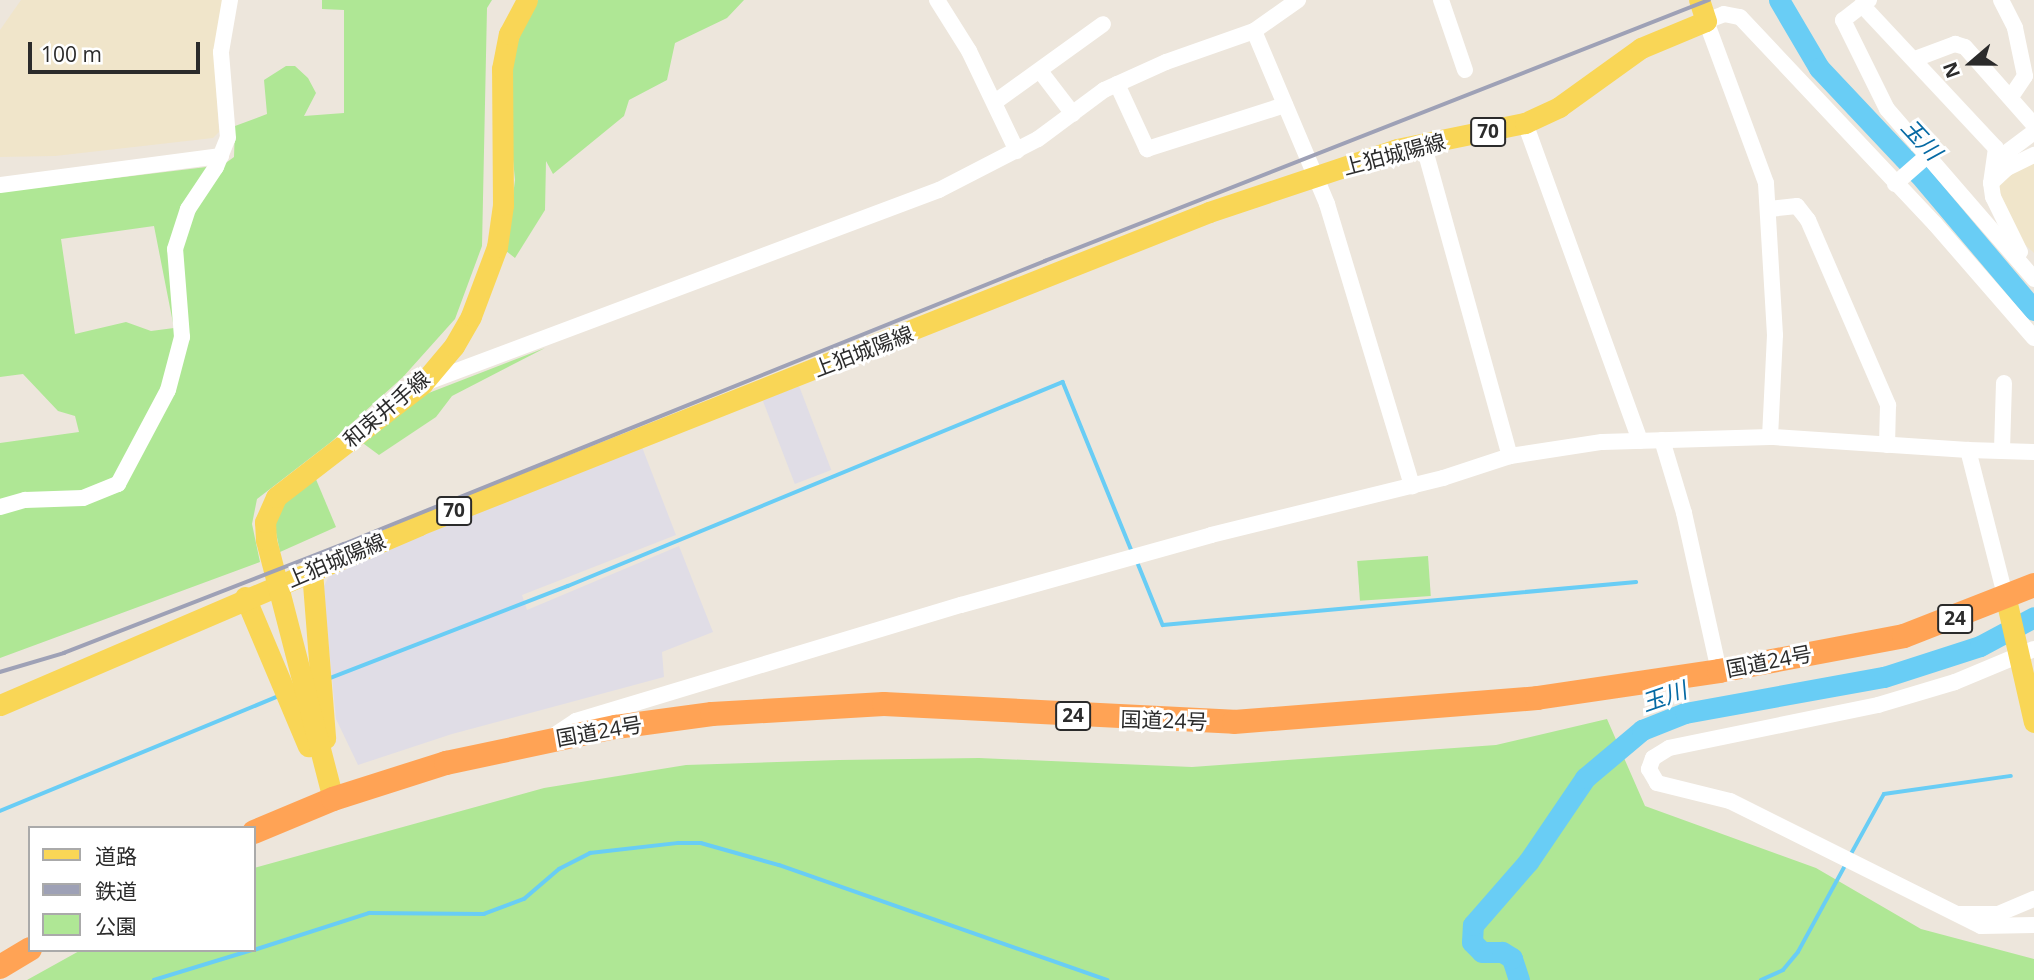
<!DOCTYPE html>
<html>
<head>
<meta charset="utf-8">
<style>
  body { margin:0 }
  #map { position:relative; width:2034px; height:980px; overflow:hidden; background:#ede6dc; font-family:"Open Sans","Noto Sans JP",sans-serif }
  div>[style] { position:absolute }
  .industrial>* { inset:0; background:#e0dde6; transform-origin:0 0 }
  .education>* { inset:0; background:#f0e5ca }
  .green>* { inset:0; background:#afe795; transform-origin:0 0 }
  .stream>* { height:3.5px; margin:-1.75px; padding:0 1.75px; transform-origin:1.75px; border-radius:1.75px; background:#69cdf5 }
  .river>* { height:21px; margin:-10.5px; padding:0 10.5px; transform-origin:10.5px; border-radius:10.5px; background:#69cdf5 }
  .minor>* { height:16px; margin:-8px; padding:0 8px; transform-origin:8px; border-radius:8px; background:#fff }
  .major>* { height:21px; margin:-10.5px; padding:0 10.5px; transform-origin:10.5px; border-radius:10.5px; background:#f9d656 }
  .highway>* { height:24px; margin:-12px; padding:0 12px; transform-origin:12px; border-radius:12px; background:#ffa355 }
  .rail>* { height:3.5px; margin:-1.75px; padding:0 1.75px; transform-origin:1.75px; border-radius:1.75px; background:#9ea1b6 }
  span { translate:-50% -50%; white-space:nowrap; text-align:center; line-height:1.15; -webkit-text-stroke:6px #fff; paint-order:stroke }
  .shield-label span { padding:2px 5px; background:#fff; border:2px solid; border-radius:5px; -webkit-text-stroke-width:0 }
  .shield-label { font-size:19px; color:#2b2b2b; font-weight:700 }
  .street-label { font-size:21px; color:#2b2b2b }
  .water-label { font-size:23px; color:#066aa4; font-style:italic }
  .legend { position:absolute; left:28px; top:826px; width:228px; height:126px; box-sizing:border-box; background:#fff; border:2px solid #aaa; margin:0; padding:9px 12px; list-style:none; font-size:21px; color:#2b2b2b }
  .legend li { display:flex; align-items:center; gap:14px; height:35px }
  .legend b { width:35px; border:2px solid #aaa }
  .north { position:absolute; left:1936px; top:28px; width:70px; height:70px; -webkit-text-stroke:5px #fff; paint-order:stroke; rotate:250deg; font-size:19px; font-weight:700; line-height:28px; text-align:center; color:#2b2b2b }
  .north::after { content:''; display:block; margin:auto; width:24px; height:32px; background:#2b2b2b; clip-path:polygon(50% 0,100% 100%,50% 72%,0 100%) }
  .scale { position:absolute; left:28px; top:42px; width:172px; height:32px; box-sizing:border-box; border:4px solid #2b2b2b; border-top:0; padding-left:9px; font-size:21px; line-height:24px; white-space:nowrap; color:#2b2b2b; -webkit-text-stroke:5px #fff; paint-order:stroke }
</style>
</head>
<body>
<div id="map">
  <div class="industrial">
    <div style="left:799px;top:386px;width:90px;height:39px;rotate:69deg"></div>
    <div style="clip-path:polygon(642px 447px,676px 535px,522px 595px,527px 610px,679px 546px,713px 632px,662px 652px,664px 677px,452px 734px,358px 765px,336px 719px,323px 588px,331px 572px)"></div>
  </div>
  <div class="education">
    <div style="clip-path:polygon(21px 0,223px 0,214px 53px,219px 132px,213px 138px,55px 156px,0 157px,0 30px)"></div>
    <div style="clip-path:polygon(2034px 159px,2034px 253px,2017px 237px,1996px 192px,1999px 181px)"></div>
  </div>
  <div class="green">
    <div style="clip-path:polygon(evenodd,322px 0,492px 0,487px 8px,482px 246px,455px 319px,403px 377px,331px 442px,257px 499px,252px 524px,260px 562px,0 658px,0 443px,79px 432px,75px 416px,58px 411px,23px 374px,0 377px,0 192px,223px 165px,234px 157px,235px 126px,267px 114px,264px 80px,286px 66px,295px 66px,308px 78px,316px 93px,304px 116px,344px 113px,344px 10px,322px 9px,322px 0,154px 226px,174px 328px,151px 331px,126px 322px,75px 334px,61px 239px,154px 226px)"></div>
    <div style="clip-path:polygon(538px 0,744px 0,727px 18px,675px 43px,667px 80px,629px 100px,624px 116px,553px 174px,546px 161px,545px 210px,515px 258px,506px 251px,515px 180px,508px 109px,511px 62px,527px 15px)"></div>
    <div style="clip-path:polygon(545px 348px,452px 396px,436px 417px,379px 455px,360px 441px,421px 396px)"></div>
    <div style="clip-path:polygon(315px 477px,336px 527px,280px 552px,273px 518px,276px 510px)"></div>
    <div style="left:1428px;top:556px;width:40px;height:71px;rotate:86deg"></div>
    <div style="clip-path:polygon(1607px 719px,1645px 806px,1816px 868px,1921px 929px,2034px 959px,2034px 980px,27px 980px,81px 950px,254px 950px,254px 868px,544px 788px,686px 765px,839px 760px,979px 758px,1192px 767px,1496px 745px)"></div>
  </div>
  <div class="stream">
    <div style="left:1137px;top:561px;width:69px;rotate:67.9deg"></div>
    <div style="left:1163px;top:625px;width:475px;rotate:-5.2deg"></div>
    <div style="left:328px;top:679px;width:257px;rotate:-21.2deg"></div>
    <div style="left:568px;top:586px;width:535px;rotate:-22.4deg"></div>
    <div style="left:1063px;top:382px;width:183px;rotate:67.8deg"></div>
    <div style="left:0;top:811px;width:302px;rotate:-22.4deg"></div>
    <div style="left:1851px;top:854px;width:68px;rotate:-61.2deg"></div>
    <div style="left:1884px;top:794px;width:128px;rotate:-8.1deg"></div>
    <div style="left:254px;top:950px;width:121px;rotate:-17.8deg"></div>
    <div style="left:369px;top:913px;width:115px;rotate:0.5deg"></div>
    <div style="left:484px;top:914px;width:43px;rotate:-20.6deg"></div>
    <div style="left:524px;top:899px;width:46px;rotate:-40.6deg"></div>
    <div style="left:559px;top:869px;width:35px;rotate:-27deg"></div>
    <div style="left:590px;top:853px;width:89px;rotate:-6.5deg"></div>
    <div style="left:678px;top:843px;width:23px"></div>
    <div style="left:701px;top:843px;width:81px;rotate:15.8deg"></div>
    <div style="left:779px;top:865px;width:348px;rotate:19.3deg"></div>
    <div style="left:154px;top:980px;width:102px;rotate:-17deg"></div>
    <div style="left:1761px;top:980px;width:24px;rotate:-24deg"></div>
    <div style="left:1783px;top:970px;width:23px;rotate:-50deg"></div>
    <div style="left:1798px;top:952px;width:100px;rotate:-61.4deg"></div>
  </div>
  <div class="river">
    <div style="left:1779px;top:0;width:79px;rotate:59.5deg"></div>
    <div style="left:1819px;top:68px;width:146px;rotate:46.7deg"></div>
    <div style="left:1919px;top:174px;width:178px;rotate:49.8deg"></div>
    <div style="left:1519px;top:980px;width:23px;rotate:-108deg"></div>
    <div style="left:1512px;top:958px;width:12px;rotate:-149deg"></div>
    <div style="left:1502px;top:952px;width:20px;rotate:180deg"></div>
    <div style="left:1482px;top:952px;width:14px;rotate:-135deg"></div>
    <div style="left:1472px;top:942px;width:17px;rotate:-87deg"></div>
    <div style="left:1473px;top:925px;width:84px;rotate:-48.9deg"></div>
    <div style="left:1528px;top:862px;width:102px;rotate:-55.8deg"></div>
    <div style="left:1585px;top:778px;width:75px;rotate:-40.1deg"></div>
    <div style="left:1642px;top:730px;width:46px;rotate:-21.6deg"></div>
    <div style="left:1685px;top:713px;width:202px;rotate:-10.3deg"></div>
    <div style="left:1884px;top:677px;width:101px;rotate:-17.9deg"></div>
    <div style="left:1980px;top:646px;width:61px;rotate:-28.2deg"></div>
  </div>
  <div class="minor">
    <div style="left:937px;top:0;width:60px;rotate:57.9deg"></div>
    <div style="left:969px;top:51px;width:111px;rotate:64.4deg"></div>
    <div style="left:1441px;top:0;width:74px;rotate:71.1deg"></div>
    <div style="left:1869px;top:0;width:33px;rotate:142deg"></div>
    <div style="left:1843px;top:20px;width:99px;rotate:63.7deg"></div>
    <div style="left:1887px;top:109px;width:225px;rotate:49.1deg"></div>
    <div style="left:2001px;top:0;width:31px;rotate:63deg"></div>
    <div style="left:2015px;top:28px;width:49px;rotate:78.2deg"></div>
    <div style="left:2025px;top:76px;width:25px;rotate:124deg"></div>
    <div style="left:1862px;top:5px;width:196px;rotate:46.9deg"></div>
    <div style="left:1996px;top:148px;width:35px;rotate:98deg"></div>
    <div style="left:1254px;top:31px;width:188px;rotate:67.1deg"></div>
    <div style="left:1327px;top:204px;width:295px;rotate:73.2deg"></div>
    <div style="left:1915px;top:59px;width:43px;rotate:-20.6deg"></div>
    <div style="left:1955px;top:44px;width:10px;rotate:17deg"></div>
    <div style="left:1965px;top:47px;width:104px;rotate:48.5deg"></div>
    <div style="left:1040px;top:71px;width:54px;rotate:52.5deg"></div>
    <div style="left:1117px;top:84px;width:72px;rotate:65.2deg"></div>
    <div style="left:1147px;top:149px;width:145px;rotate:-17.7deg"></div>
    <div style="left:995px;top:102px;width:133px;rotate:-35.8deg"></div>
    <div style="left:1525px;top:123px;width:338px;rotate:70.1deg"></div>
    <div style="left:1423px;top:143px;width:325px;rotate:74.5deg"></div>
    <div style="left:1998px;top:159px;width:45px;rotate:-36.9deg"></div>
    <div style="left:1895px;top:184px;width:44px;rotate:-41.3deg"></div>
    <div style="left:0;top:185px;width:223px;rotate:-7.5deg"></div>
    <div style="left:1769px;top:209px;width:28px;rotate:-6deg"></div>
    <div style="left:1797px;top:206px;width:18px;rotate:52deg"></div>
    <div style="left:1808px;top:220px;width:202px;rotate:66.6deg"></div>
    <div style="left:1888px;top:405px;width:40px;rotate:91.4deg"></div>
    <div style="left:2020px;top:252px;width:61px;rotate:-116.1deg"></div>
    <div style="left:1993px;top:197px;width:14px;rotate:-98deg"></div>
    <div style="left:1991px;top:183px;width:22px;rotate:-43deg"></div>
    <div style="left:2007px;top:168px;width:30px;rotate:-26deg"></div>
    <div style="left:422px;top:384px;width:552px;rotate:-20.57deg"></div>
    <div style="left:939px;top:190px;width:111px;rotate:-27.3deg"></div>
    <div style="left:1038px;top:139px;width:82px;rotate:-36.6deg"></div>
    <div style="left:1104px;top:90px;width:68px;rotate:-24.3deg"></div>
    <div style="left:1166px;top:62px;width:93px;rotate:-19.4deg"></div>
    <div style="left:1254px;top:31px;width:54px;rotate:-35.2deg"></div>
    <div style="left:1662px;top:440px;width:76px;rotate:73.2deg"></div>
    <div style="left:1684px;top:513px;width:162px;rotate:77.5deg"></div>
    <div style="left:1968px;top:450px;width:66px;rotate:1.7deg"></div>
    <div style="left:2002px;top:450px;width:67px;rotate:-88.3deg"></div>
    <div style="left:0;top:507px;width:26px;rotate:-16deg"></div>
    <div style="left:25px;top:500px;width:58px;rotate:-2deg"></div>
    <div style="left:83px;top:498px;width:38px;rotate:-22deg"></div>
    <div style="left:118px;top:484px;width:106px;rotate:-62deg"></div>
    <div style="left:168px;top:390px;width:55px;rotate:-75.2deg"></div>
    <div style="left:182px;top:337px;width:88px;rotate:-94.5deg"></div>
    <div style="left:175px;top:249px;width:42px;rotate:-72deg"></div>
    <div style="left:188px;top:209px;width:50px;rotate:-56.3deg"></div>
    <div style="left:216px;top:167px;width:31px;rotate:-68deg"></div>
    <div style="left:228px;top:138px;width:86px;rotate:-94.7deg"></div>
    <div style="left:221px;top:52px;width:53px;rotate:-80.2deg"></div>
    <div style="left:2006px;top:599px;width:154px;rotate:-104.3deg"></div>
    <div style="left:1968px;top:450px;width:198px;rotate:-176.2deg"></div>
    <div style="left:1770px;top:437px;width:102px;rotate:-87.2deg"></div>
    <div style="left:1775px;top:335px;width:152px;rotate:-93.4deg"></div>
    <div style="left:1766px;top:183px;width:173px;rotate:-110.3deg"></div>
    <div style="left:1706px;top:21px;width:19px;rotate:-21deg"></div>
    <div style="left:1724px;top:14px;width:16px;rotate:11deg"></div>
    <div style="left:1740px;top:17px;width:284px;rotate:46.7deg"></div>
    <div style="left:1935px;top:224px;width:151px;rotate:49deg"></div>
    <div style="left:2034px;top:649px;width:86px;rotate:157.3deg"></div>
    <div style="left:1955px;top:682px;width:80px;rotate:163.4deg"></div>
    <div style="left:1878px;top:705px;width:213px;rotate:168.4deg"></div>
    <div style="left:1669px;top:748px;width:19px;rotate:148deg"></div>
    <div style="left:1653px;top:758px;width:12px;rotate:110deg"></div>
    <div style="left:1649px;top:769px;width:16px;rotate:60deg"></div>
    <div style="left:1657px;top:783px;width:75px;rotate:13.9deg"></div>
    <div style="left:1730px;top:801px;width:280px;rotate:26.5deg"></div>
    <div style="left:1981px;top:926px;width:53px;rotate:-1.1deg"></div>
    <div style="left:555px;top:735px;width:25px;rotate:-34deg"></div>
    <div style="left:576px;top:721px;width:402px;rotate:-16.8deg"></div>
    <div style="left:961px;top:605px;width:260px;rotate:-15.6deg"></div>
    <div style="left:1211px;top:535px;width:239px;rotate:-13.8deg"></div>
    <div style="left:1443px;top:478px;width:71px;rotate:-18.2deg"></div>
    <div style="left:1510px;top:456px;width:93px;rotate:-8.7deg"></div>
    <div style="left:1602px;top:442px;width:168px;rotate:-1.7deg"></div>
    <div style="left:1958px;top:914px;width:40px"></div>
    <div style="left:1998px;top:914px;width:39px;rotate:-23deg"></div>
  </div>
  <div class="major">
    <div style="left:312px;top:571px;width:168px;rotate:85.5deg"></div>
    <div style="left:245px;top:597px;width:162px;rotate:67.1deg"></div>
    <div style="left:2006px;top:599px;width:126px;rotate:77.2deg"></div>
    <div style="left:0;top:705px;width:456px;rotate:-23.2deg"></div>
    <div style="left:419px;top:525px;width:850px;rotate:-21.61deg"></div>
    <div style="left:1209px;top:212px;width:198px;rotate:-18.5deg"></div>
    <div style="left:1397px;top:149px;width:131px;rotate:-11.5deg"></div>
    <div style="left:1525px;top:123px;width:38px;rotate:-25deg"></div>
    <div style="left:1559px;top:107px;width:101px;rotate:-35.7deg"></div>
    <div style="left:1641px;top:48px;width:70px;rotate:-22.6deg"></div>
    <div style="left:1706px;top:21px;width:22px;rotate:-108deg"></div>
    <div style="left:333px;top:799px;width:268px;rotate:-104.5deg"></div>
    <div style="left:266px;top:540px;width:18px;rotate:-93deg"></div>
    <div style="left:265px;top:522px;width:27px;rotate:-66deg"></div>
    <div style="left:276px;top:497px;width:185px;rotate:-37.7deg"></div>
    <div style="left:422px;top:384px;width:50px;rotate:-49.9deg"></div>
    <div style="left:454px;top:346px;width:34px;rotate:-60deg"></div>
    <div style="left:471px;top:316px;width:74px;rotate:-69.4deg"></div>
    <div style="left:497px;top:247px;width:42px;rotate:-81.9deg"></div>
    <div style="left:503px;top:205px;width:136px;rotate:-90.4deg"></div>
    <div style="left:502px;top:69px;width:36px;rotate:-79deg"></div>
    <div style="left:509px;top:34px;width:38px;rotate:-62deg"></div>
  </div>
  <div class="highway">
    <div style="left:254px;top:832px;width:86px;rotate:-22.7deg"></div>
    <div style="left:333px;top:799px;width:119px;rotate:-17.7deg"></div>
    <div style="left:446px;top:763px;width:174px;rotate:-12deg"></div>
    <div style="left:616px;top:727px;width:97px;rotate:-7.7deg"></div>
    <div style="left:712px;top:714px;width:172px;rotate:-3.3deg"></div>
    <div style="left:884px;top:704px;width:350px;rotate:2.9deg"></div>
    <div style="left:1234px;top:722px;width:304px;rotate:-4.5deg"></div>
    <div style="left:1537px;top:698px;width:184px;rotate:-8.4deg"></div>
    <div style="left:1719px;top:671px;width:188px;rotate:-10.7deg"></div>
    <div style="left:1904px;top:636px;width:140px;rotate:-21.4deg"></div>
    <div style="left:0;top:967px;width:35px;rotate:-31deg"></div>
  </div>
  <div class="rail">
    <div style="left:0;top:672px;width:67px;rotate:-16.5deg"></div>
    <div style="left:64px;top:653px;width:300px;rotate:-21.3deg"></div>
    <div style="left:344px;top:544px;width:756px;rotate:-21.98deg"></div>
    <div style="left:1045px;top:261px;width:713px;rotate:-21.46deg"></div>
  </div>
  <div class="shield-label">
    <span style="left:1488px;top:132px">70</span>
    <span style="left:454px;top:511px">70</span>
    <span style="left:1955px;top:619px">24</span>
    <span style="left:1073px;top:716px">24</span>
  </div>
  <div class="street-label">
    <span style="left:1394px;top:154px;rotate:-15deg">上狛城陽線</span>
    <span style="left:863px;top:351px;rotate:-21deg">上狛城陽線</span>
    <span style="left:386px;top:409px;rotate:-40deg">和束井手線</span>
    <span style="left:336px;top:560px;rotate:-23deg">上狛城陽線</span>
    <span style="left:1769px;top:661px;rotate:-11deg">国道24号</span>
    <span style="left:1164px;top:720px;rotate:2deg">国道24号</span>
    <span style="left:599px;top:731px;rotate:-10deg">国道24号</span>
  </div>
  <div class="water-label">
    <span style="left:1922px;top:139px;rotate:47deg">玉川</span>
    <span style="left:1664px;top:696px;rotate:-19deg">玉川</span>
  </div>
  <ul class="legend">
  <li><b style="height:9px;background:#f9d656"></b>道路</li>
  <li><b style="height:9px;background:#9ea1b6"></b>鉄道</li>
  <li><b style="height:19px;background:#afe795"></b>公園</li>
  </ul>
  <div class="north">N</div>
  <div class="scale">100 m</div>
</div>
</body>
</html>
